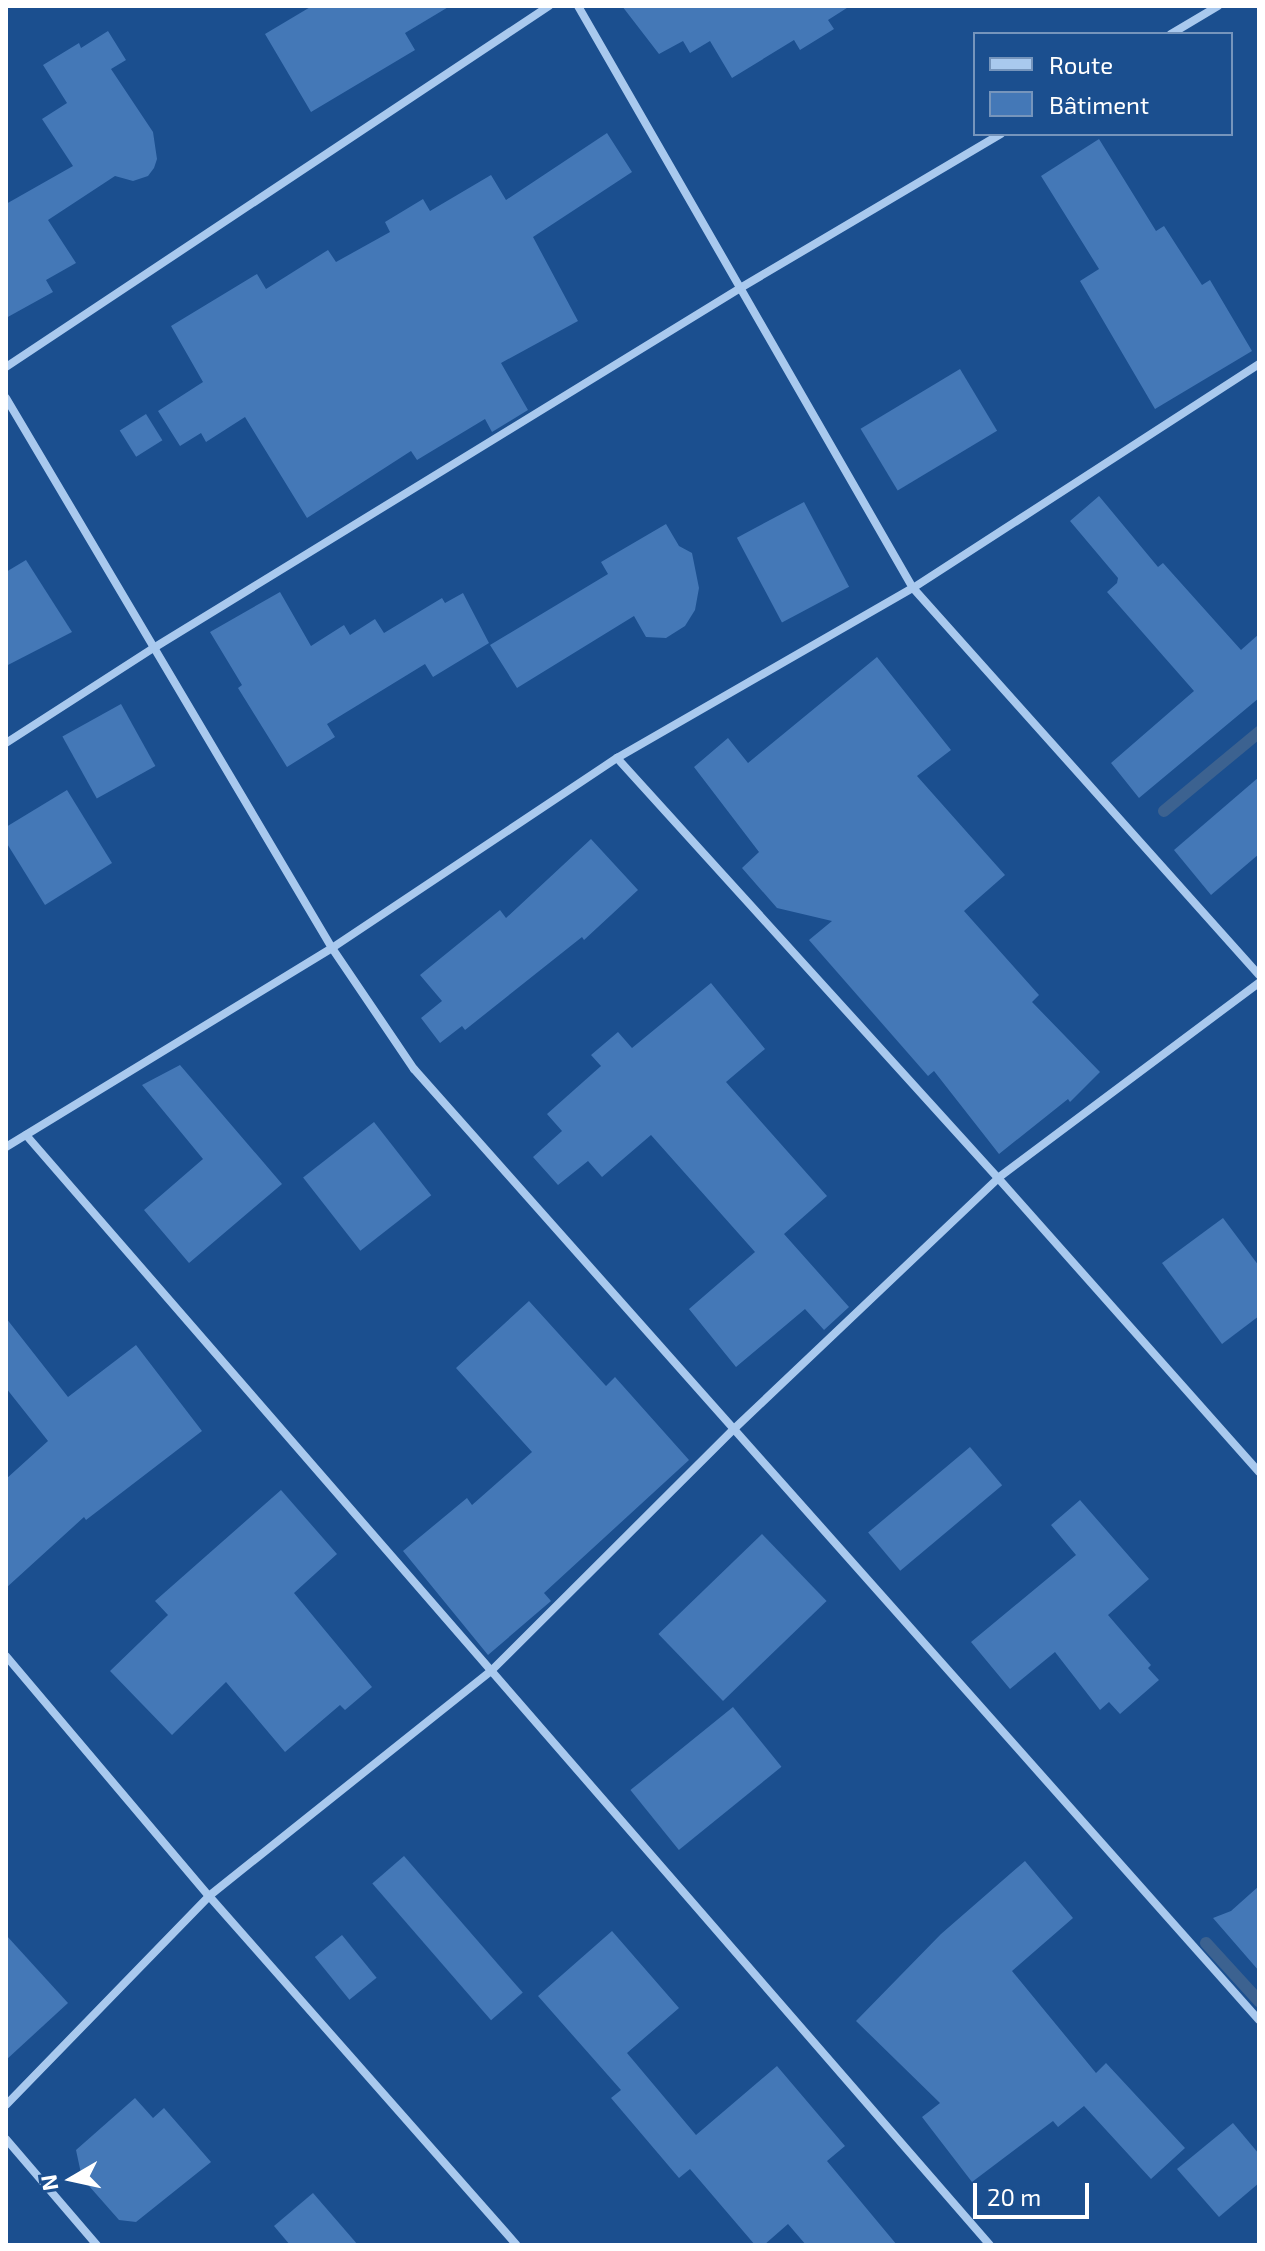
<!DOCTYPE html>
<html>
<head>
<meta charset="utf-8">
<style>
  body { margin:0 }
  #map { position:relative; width:1265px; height:2251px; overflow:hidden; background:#1b4f8f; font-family:"Exo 2",sans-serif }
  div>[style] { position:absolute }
  .stream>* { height:12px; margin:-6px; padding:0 6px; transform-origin:6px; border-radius:6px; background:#3c6290 }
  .building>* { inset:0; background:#4478b7; transform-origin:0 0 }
  .minor>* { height:8px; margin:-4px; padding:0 4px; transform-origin:4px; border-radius:4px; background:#a9c9ee }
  span { translate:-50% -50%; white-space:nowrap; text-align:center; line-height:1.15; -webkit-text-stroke:6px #1b4f8f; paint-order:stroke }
  .frame { position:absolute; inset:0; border:8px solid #fff; pointer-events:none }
  .legend { position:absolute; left:973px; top:32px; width:260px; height:104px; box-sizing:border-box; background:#1b4f8f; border:2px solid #7695bc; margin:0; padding:10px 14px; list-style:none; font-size:24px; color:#fff }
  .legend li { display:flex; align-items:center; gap:16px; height:40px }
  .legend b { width:40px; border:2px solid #7695bc }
  .north { position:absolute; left:32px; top:2139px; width:80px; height:80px; -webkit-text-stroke:6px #1b4f8f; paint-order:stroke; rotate:261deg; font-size:22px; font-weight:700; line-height:32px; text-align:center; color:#fff }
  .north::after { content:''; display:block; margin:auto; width:28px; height:36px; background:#fff; clip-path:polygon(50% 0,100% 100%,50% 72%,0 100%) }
  .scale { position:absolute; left:973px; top:2183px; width:116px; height:36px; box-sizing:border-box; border:4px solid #fff; border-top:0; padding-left:10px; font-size:24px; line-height:28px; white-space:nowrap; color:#fff; -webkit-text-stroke:6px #1b4f8f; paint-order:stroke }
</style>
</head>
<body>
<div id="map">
  <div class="stream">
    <div style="left:1164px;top:811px;width:124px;rotate:-39.7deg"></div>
    <div style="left:1206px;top:1943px;width:79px;rotate:47.6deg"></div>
  </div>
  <div class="building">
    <div style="clip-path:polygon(312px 6px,450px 6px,405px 33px,415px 50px,311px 112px,265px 34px)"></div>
    <div style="clip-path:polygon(622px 6px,850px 6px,828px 20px,834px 29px,800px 50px,794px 40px,732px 78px,710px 41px,690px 53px,683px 41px,659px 54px)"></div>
    <div style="clip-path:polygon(108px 31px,126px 60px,111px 69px,153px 132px,157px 159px,154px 168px,148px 176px,133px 181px,115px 176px,48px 220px,76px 263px,46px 280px,53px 292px,6px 318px,6px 204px,73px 166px,42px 119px,67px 103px,43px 65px,79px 43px,81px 48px)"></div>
    <div style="clip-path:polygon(607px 133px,632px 172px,533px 237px,578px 321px,501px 363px,528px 410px,492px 432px,485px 419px,417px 460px,411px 451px,307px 518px,245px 417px,206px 442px,201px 433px,180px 446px,158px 411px,203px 382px,171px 326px,257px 274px,266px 289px,328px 250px,336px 262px,390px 232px,385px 222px,423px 199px,430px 211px,491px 175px,506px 200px)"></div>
    <div style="clip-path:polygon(1099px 139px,1156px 231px,1164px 226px,1202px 285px,1210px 280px,1252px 351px,1155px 409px,1080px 281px,1099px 269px,1041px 176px)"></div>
    <div style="left:960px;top:369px;width:72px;height:116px;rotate:59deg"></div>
    <div style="left:146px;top:414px;width:31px;height:31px;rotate:58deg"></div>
    <div style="clip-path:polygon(1099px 496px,1158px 567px,1163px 563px,1241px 650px,1259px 634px,1259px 698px,1139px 798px,1111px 763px,1194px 691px,1107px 592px,1117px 583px,1118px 578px,1070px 521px)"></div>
    <div style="left:804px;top:502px;width:96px;height:76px;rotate:62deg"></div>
    <div style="clip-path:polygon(666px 524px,679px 546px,692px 553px,699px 588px,695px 610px,685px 626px,666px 638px,646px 637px,634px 616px,517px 688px,490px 645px,608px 574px,601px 562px)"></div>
    <div style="clip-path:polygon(26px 560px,72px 632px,6px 666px,6px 572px)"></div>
    <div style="clip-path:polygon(280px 592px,311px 646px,344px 625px,350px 635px,375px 619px,384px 633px,442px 598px,445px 603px,463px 593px,489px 643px,433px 677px,425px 664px,327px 724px,335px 737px,287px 767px,238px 688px,242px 685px,210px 632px)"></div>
    <div style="clip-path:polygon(877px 657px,951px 750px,917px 776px,1005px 875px,964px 911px,1039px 995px,1032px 1002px,1100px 1072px,1070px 1102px,1068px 1099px,999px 1154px,934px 1071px,928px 1076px,809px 940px,832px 921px,777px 908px,742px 868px,759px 852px,694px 767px,728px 738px,748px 763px)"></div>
    <div style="left:121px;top:704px;width:71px;height:67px;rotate:61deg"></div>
    <div style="clip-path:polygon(1259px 777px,1259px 854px,1211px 895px,1174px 850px)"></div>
    <div style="clip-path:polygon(67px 790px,112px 863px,45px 905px,6px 842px,6px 827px)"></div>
    <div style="clip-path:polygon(591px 839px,638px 890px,584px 940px,582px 937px,465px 1030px,462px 1026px,440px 1043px,421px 1018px,442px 1001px,420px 975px,500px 910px,506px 918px)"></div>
    <div style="clip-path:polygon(711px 983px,765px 1049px,726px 1082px,827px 1196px,784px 1234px,849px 1307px,824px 1330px,805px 1309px,736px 1367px,689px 1309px,755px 1252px,651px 1135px,602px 1177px,588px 1161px,558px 1185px,533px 1157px,562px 1131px,547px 1114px,601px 1066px,591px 1055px,618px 1032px,632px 1048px)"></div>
    <div style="clip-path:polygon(180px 1065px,282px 1184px,189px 1263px,144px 1210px,203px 1159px,142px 1085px)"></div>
    <div style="left:374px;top:1122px;width:93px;height:90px;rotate:52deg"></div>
    <div style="clip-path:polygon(1223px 1218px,1259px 1266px,1259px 1316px,1222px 1344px,1162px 1263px)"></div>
    <div style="clip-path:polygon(529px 1301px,606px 1386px,615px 1377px,689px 1460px,544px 1593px,551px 1601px,488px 1655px,403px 1551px,467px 1498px,472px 1505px,532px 1452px,456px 1368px)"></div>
    <div style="clip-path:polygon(6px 1318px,68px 1397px,136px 1345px,202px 1431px,86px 1520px,84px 1517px,6px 1588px,6px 1479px,48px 1441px,6px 1388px)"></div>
    <div style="left:970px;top:1447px;width:50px;height:133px;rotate:50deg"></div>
    <div style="clip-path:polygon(281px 1490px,337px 1554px,294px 1593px,372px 1687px,345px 1710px,340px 1705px,285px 1752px,226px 1682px,172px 1735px,110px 1671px,168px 1615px,155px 1601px)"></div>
    <div style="clip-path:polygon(1080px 1500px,1149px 1579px,1108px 1615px,1151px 1665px,1148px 1668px,1159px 1680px,1120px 1714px,1109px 1702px,1100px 1710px,1055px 1652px,1010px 1689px,971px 1642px,1076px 1555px,1051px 1525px)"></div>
    <div style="left:762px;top:1534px;width:93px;height:144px;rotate:46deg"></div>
    <div style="left:733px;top:1707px;width:77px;height:132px;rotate:51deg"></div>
    <div style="left:404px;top:1856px;width:181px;height:42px;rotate:49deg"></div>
    <div style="clip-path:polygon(1025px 1861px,1073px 1918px,1012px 1971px,1096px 2073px,1106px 2063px,1185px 2148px,1151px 2179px,1084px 2106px,1058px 2127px,1053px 2121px,972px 2182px,922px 2117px,940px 2103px,856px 2021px,941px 1934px)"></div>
    <div style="clip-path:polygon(1259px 1886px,1259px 1971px,1213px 1918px,1231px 1911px)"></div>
    <div style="clip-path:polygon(612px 1931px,679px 2008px,627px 2053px,696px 2135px,777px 2066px,845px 2146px,827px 2161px,897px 2245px,806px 2245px,788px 2224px,764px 2245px,755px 2245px,690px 2169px,679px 2178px,611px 2098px,621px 2090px,538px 1996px)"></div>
    <div style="clip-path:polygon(6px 1935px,68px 2003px,6px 2060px)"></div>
    <div style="left:342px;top:1935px;width:55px;height:35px;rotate:51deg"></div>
    <div style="clip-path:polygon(135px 2098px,153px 2118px,164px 2108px,211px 2162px,136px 2222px,119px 2220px,82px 2178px,76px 2150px)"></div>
    <div style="clip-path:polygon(1233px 2123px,1259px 2154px,1259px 2183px,1219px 2217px,1177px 2169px)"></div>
    <div style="clip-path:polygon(313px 2193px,358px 2245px,290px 2245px,274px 2226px)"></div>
  </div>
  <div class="minor">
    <div style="left:578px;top:6px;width:672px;rotate:60.08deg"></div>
    <div style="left:913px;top:588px;width:519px;rotate:48.2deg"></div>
    <div style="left:1171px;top:34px;width:55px;rotate:-30.8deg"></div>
    <div style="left:6px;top:367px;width:652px;rotate:-33.62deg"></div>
    <div style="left:6px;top:398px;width:639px;rotate:59.34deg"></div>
    <div style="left:332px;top:948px;width:146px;rotate:55.9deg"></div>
    <div style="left:414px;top:1069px;width:1272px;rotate:48.38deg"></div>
    <div style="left:6px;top:743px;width:174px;rotate:-32.8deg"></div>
    <div style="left:152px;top:649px;width:692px;rotate:-31.53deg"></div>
    <div style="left:742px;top:287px;width:301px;rotate:-30.6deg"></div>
    <div style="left:617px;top:758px;width:567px;rotate:47.79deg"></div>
    <div style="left:998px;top:1178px;width:393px;rotate:48.4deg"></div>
    <div style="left:26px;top:1135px;width:1470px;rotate:49.03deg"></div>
    <div style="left:6px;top:1147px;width:382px;rotate:-31.4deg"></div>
    <div style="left:332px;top:948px;width:343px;rotate:-33.7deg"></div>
    <div style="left:617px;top:758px;width:341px;rotate:-29.9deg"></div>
    <div style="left:913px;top:588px;width:412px;rotate:-32.9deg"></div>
    <div style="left:6px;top:1656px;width:314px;rotate:49.8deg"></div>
    <div style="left:209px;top:1896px;width:465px;rotate:48.6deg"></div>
    <div style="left:6px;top:2105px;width:291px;rotate:-45.8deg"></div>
    <div style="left:209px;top:1896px;width:361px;rotate:-38.6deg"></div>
    <div style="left:491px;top:1671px;width:344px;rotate:-44.9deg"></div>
    <div style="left:735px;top:1428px;width:363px;rotate:-43.5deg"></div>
    <div style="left:998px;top:1178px;width:326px;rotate:-36.8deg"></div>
    <div style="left:6px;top:2139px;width:140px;rotate:49.4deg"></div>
  </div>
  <div class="frame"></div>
  <ul class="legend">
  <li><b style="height:10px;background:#a9c9ee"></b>Route</li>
  <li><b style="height:22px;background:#4478b7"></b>Bâtiment</li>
  </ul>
  <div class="north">N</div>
  <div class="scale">20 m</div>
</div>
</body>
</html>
